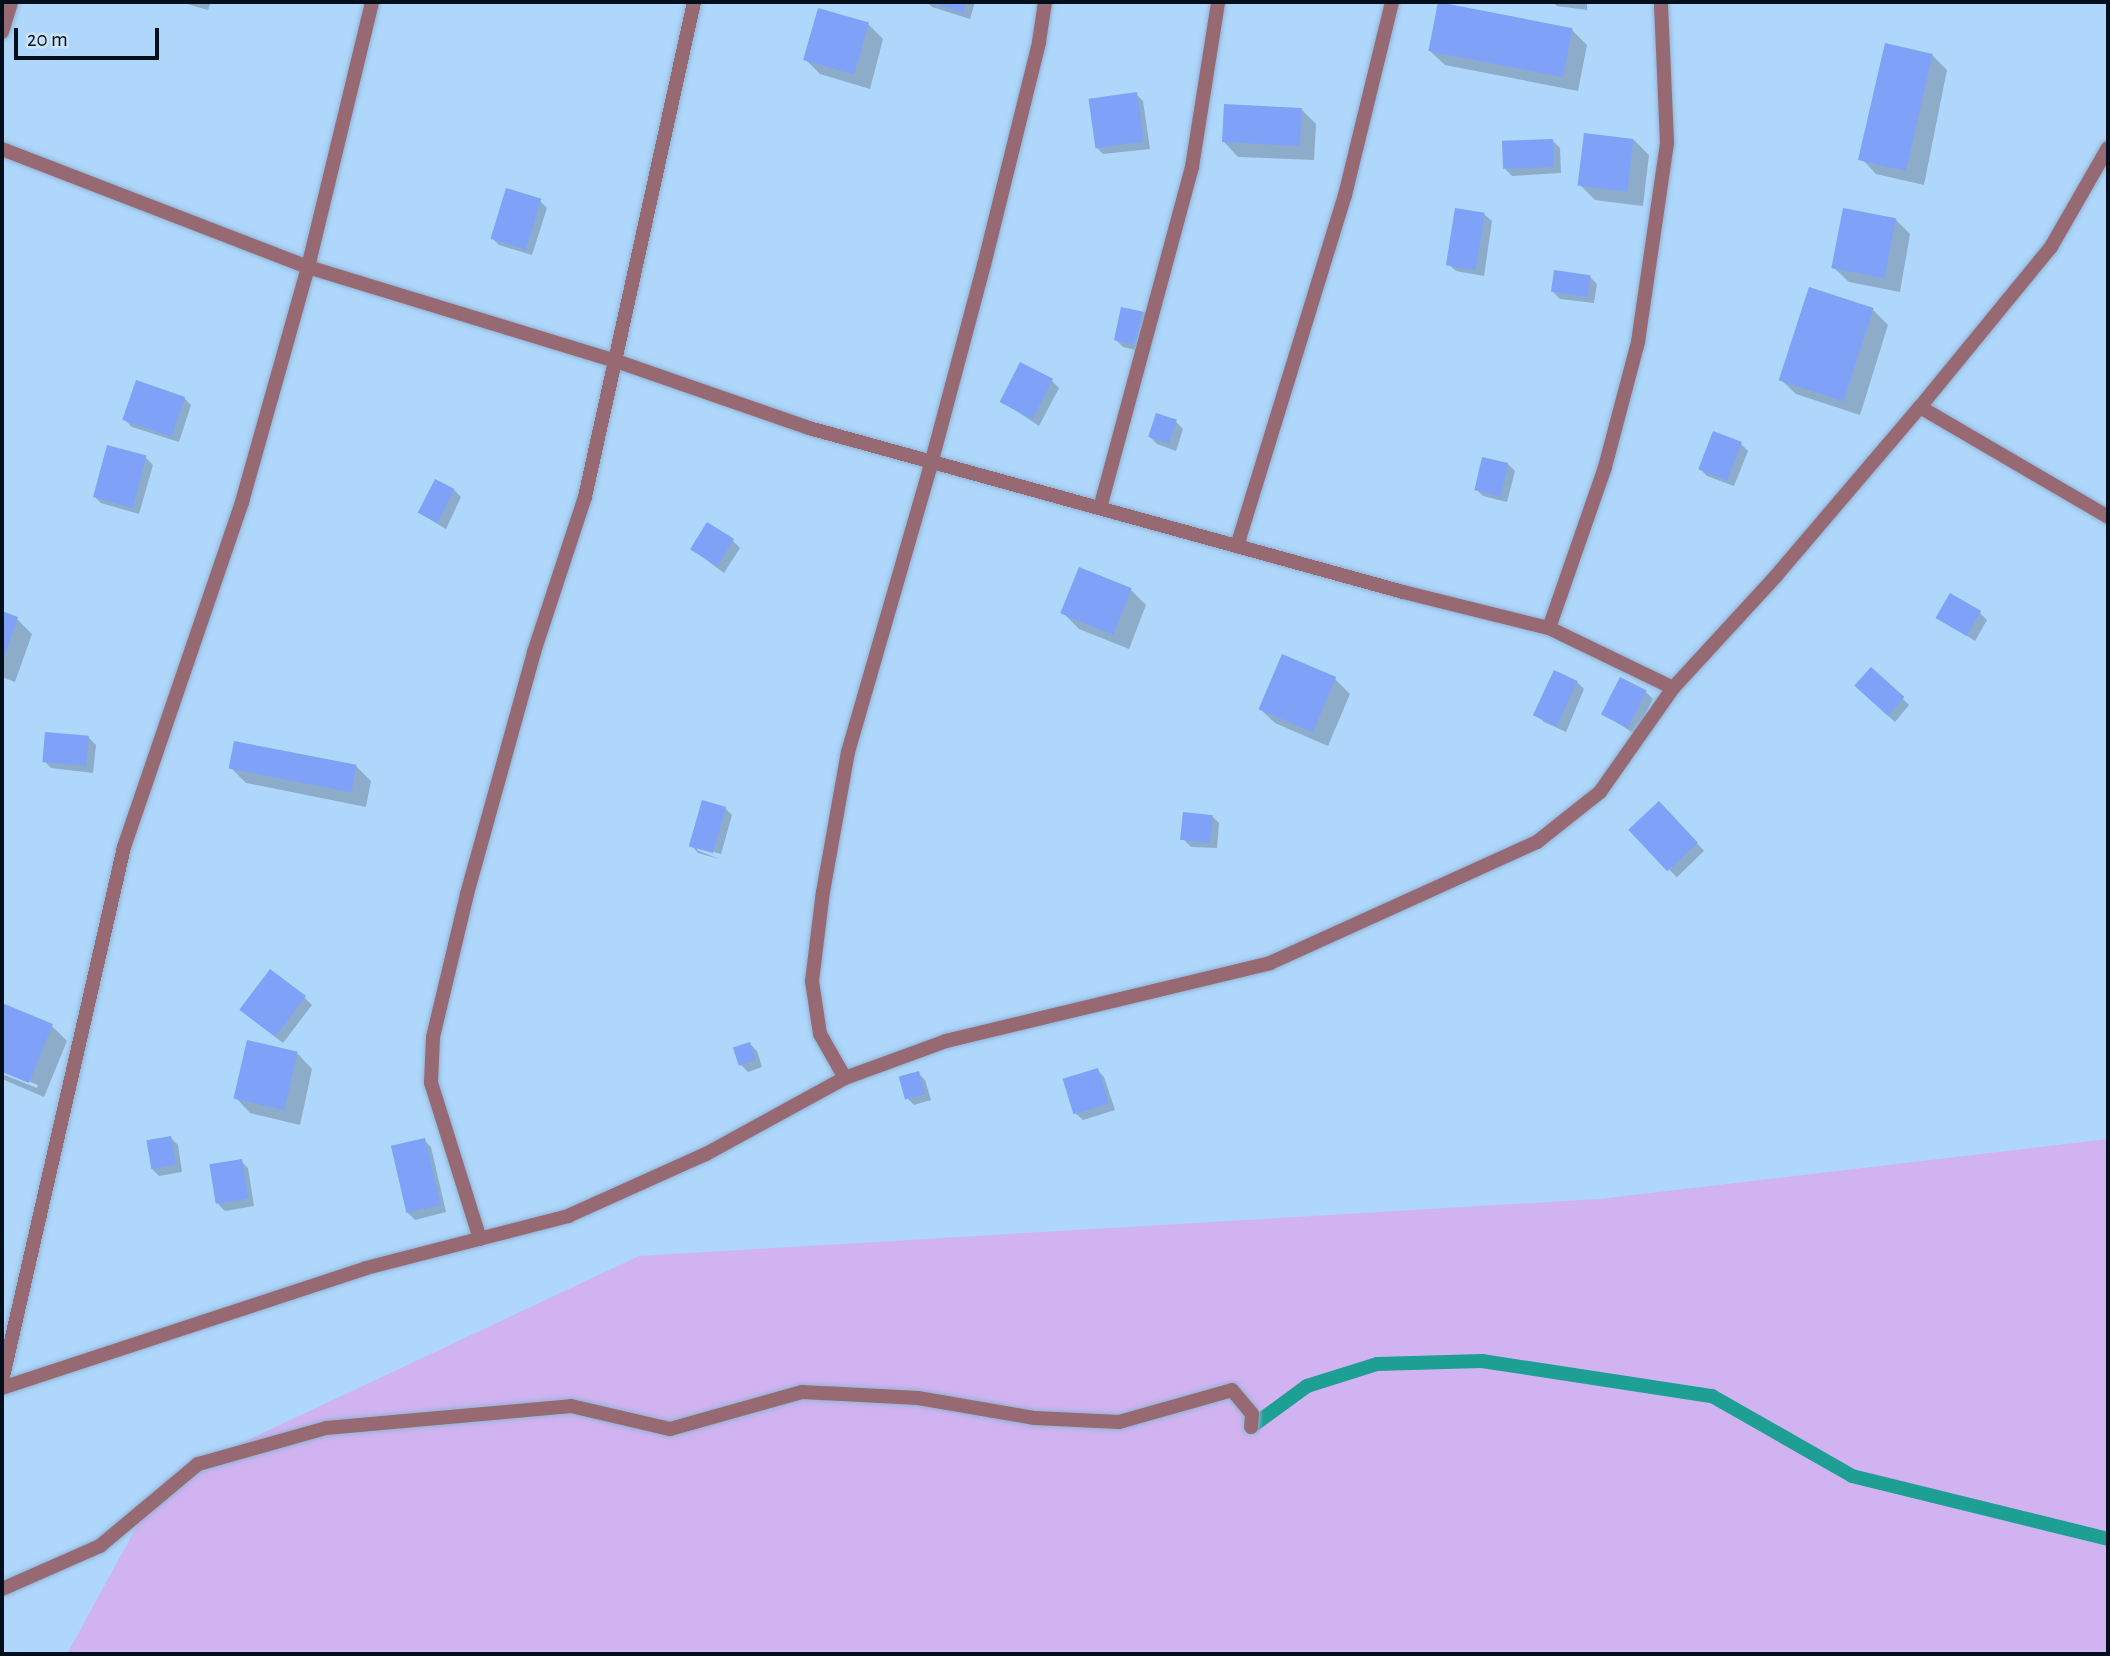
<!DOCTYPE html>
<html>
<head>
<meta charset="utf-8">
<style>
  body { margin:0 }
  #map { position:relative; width:2110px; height:1656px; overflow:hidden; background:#afd7fc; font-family:"Alegreya Sans",sans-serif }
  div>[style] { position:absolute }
  .green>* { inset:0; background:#d1b3f1 }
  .shadow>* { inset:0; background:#0003; transform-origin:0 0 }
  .stream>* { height:14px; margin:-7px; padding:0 7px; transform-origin:7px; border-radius:7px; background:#1e9f94 }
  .building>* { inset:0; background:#7fa2f8; transform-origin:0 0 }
  .roads { filter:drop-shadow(0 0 2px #90b3d4) drop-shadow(0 0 2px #90b3d4) }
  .minor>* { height:14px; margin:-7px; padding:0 7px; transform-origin:7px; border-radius:7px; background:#976a73 }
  span { translate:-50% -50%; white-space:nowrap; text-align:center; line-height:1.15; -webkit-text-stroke:5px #cbe3f9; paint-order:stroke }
  .frame { position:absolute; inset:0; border:4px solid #030f1b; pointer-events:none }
  .scale { position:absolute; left:14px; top:28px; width:145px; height:32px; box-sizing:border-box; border:4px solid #030f1b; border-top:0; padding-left:9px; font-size:21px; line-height:24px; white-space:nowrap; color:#030f1b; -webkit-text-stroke:5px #cbe3f9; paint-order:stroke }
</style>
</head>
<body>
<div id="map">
  <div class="green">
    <div style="clip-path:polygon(2108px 1139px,2108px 1654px,67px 1654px,156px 1491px,167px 1478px,639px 1256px,1599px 1199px)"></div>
  </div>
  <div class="shadow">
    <div style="clip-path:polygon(180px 2px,211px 2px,208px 10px)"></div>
    <div style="clip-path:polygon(927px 2px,975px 2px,970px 19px,932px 7px)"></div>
    <div style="clip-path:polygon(1552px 2px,1587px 2px,1587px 10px,1557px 6px)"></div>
    <div style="clip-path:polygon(868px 24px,883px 39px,870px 89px,820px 74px,806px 60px)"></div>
    <div style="clip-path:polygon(1572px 30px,1587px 45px,1578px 91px,1445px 65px,1430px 51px)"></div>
    <div style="clip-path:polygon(1932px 55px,1947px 70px,1924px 185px,1876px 174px,1862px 159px)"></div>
    <div style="clip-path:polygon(1136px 94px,1143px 101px,1150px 149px,1103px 154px,1096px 147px)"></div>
    <div style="clip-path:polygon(1301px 109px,1316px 124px,1314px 160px,1238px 157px,1224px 142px)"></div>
    <div style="clip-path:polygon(1634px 140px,1649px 155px,1643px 206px,1595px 200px,1580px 185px)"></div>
    <div style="clip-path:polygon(1553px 141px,1560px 148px,1561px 173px,1512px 176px,1505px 169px)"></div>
    <div style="clip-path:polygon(540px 201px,547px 208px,532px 255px,499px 245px,492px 238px)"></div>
    <div style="clip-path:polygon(1484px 214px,1492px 221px,1484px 276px,1456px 271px,1448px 264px)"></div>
    <div style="clip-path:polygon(1895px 219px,1910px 234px,1900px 292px,1849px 282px,1834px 268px)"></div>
    <div style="clip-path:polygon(1590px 277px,1597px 284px,1594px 303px,1560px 299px,1553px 292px)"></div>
    <div style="clip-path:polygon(1123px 309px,1145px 314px,1152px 321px,1144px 352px,1123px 347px,1116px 340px)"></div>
    <div style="clip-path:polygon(1873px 310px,1888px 325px,1860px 415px,1796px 394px,1781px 380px)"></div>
    <div style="clip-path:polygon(1052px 381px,1059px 388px,1039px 426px,1001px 401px)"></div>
    <div style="clip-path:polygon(184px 398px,191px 405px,179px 442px,132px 427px,125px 420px)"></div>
    <div style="clip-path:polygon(1176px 422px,1183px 429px,1176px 451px,1157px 444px,1150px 437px)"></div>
    <div style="clip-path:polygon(1741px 444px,1748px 451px,1734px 486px,1707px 476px,1700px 469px)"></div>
    <div style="clip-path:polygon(146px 458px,153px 465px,139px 514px,101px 503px,94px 496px)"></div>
    <div style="clip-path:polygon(1508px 464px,1515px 471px,1507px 502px,1483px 496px,1476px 489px)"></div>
    <div style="clip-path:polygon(454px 490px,461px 497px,446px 529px,421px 514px)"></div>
    <div style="clip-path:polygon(733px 541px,740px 548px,724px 573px,693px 550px)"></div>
    <div style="clip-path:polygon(1131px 590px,1146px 605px,1129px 649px,1079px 629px,1064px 614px)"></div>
    <div style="clip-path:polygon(2px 613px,17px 619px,32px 634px,15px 682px,2px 677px)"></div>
    <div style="clip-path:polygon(1980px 613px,1987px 620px,1975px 641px,1939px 618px)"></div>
    <div style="clip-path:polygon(1335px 679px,1350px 694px,1328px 746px,1275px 723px,1260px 709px)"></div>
    <div style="clip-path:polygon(1577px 682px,1584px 689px,1566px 732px,1544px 722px,1537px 715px)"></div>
    <div style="clip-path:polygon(1646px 692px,1653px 699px,1635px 734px,1603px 714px)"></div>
    <div style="clip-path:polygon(1863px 693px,1902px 698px,1909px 705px,1895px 722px)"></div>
    <div style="clip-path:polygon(88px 737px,96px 745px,93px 773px,51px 768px,44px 761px)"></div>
    <div style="clip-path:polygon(356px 766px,371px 781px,366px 807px,246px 783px,231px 768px)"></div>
    <div style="left:1659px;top:804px;width:65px;height:38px;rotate:46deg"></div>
    <div style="clip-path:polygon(725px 808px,732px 815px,721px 854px,697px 847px,697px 850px,719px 859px,698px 853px,691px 845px)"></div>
    <div style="clip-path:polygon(1212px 816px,1219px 823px,1217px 848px,1191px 847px,1184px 840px)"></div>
    <div style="clip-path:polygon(305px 998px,312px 1005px,283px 1043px,248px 1016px)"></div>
    <div style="clip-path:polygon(2px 1005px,52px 1026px,67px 1041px,44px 1097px,2px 1079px,2px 1074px,37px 1088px,38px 1085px,2px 1070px)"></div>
    <div style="clip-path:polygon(750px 1044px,757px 1051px,762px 1067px,748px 1072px,741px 1065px)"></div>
    <div style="clip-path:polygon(298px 1054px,312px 1069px,300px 1125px,250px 1113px,236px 1098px)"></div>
    <div style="clip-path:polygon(1097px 1070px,1104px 1077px,1115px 1110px,1083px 1120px,1075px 1113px)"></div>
    <div style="clip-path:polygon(918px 1073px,925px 1080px,931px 1100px,914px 1105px,907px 1098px)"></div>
    <div style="clip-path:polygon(171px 1138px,178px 1145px,182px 1172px,159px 1176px,152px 1169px)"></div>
    <div style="clip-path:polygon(424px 1140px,431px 1147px,446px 1212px,415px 1220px,408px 1213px)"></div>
    <div style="clip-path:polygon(241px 1161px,248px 1168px,254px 1206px,225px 1211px,218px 1204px)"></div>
  </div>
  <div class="stream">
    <div style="left:1251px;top:1427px;width:69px;rotate:-36.2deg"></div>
    <div style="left:1307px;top:1386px;width:73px;rotate:-17.4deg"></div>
    <div style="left:1377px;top:1364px;width:105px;rotate:-1.6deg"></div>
    <div style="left:1482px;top:1361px;width:233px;rotate:8.7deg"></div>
    <div style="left:1712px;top:1396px;width:161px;rotate:29.7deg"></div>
    <div style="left:1852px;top:1476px;width:264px;rotate:13.8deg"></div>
  </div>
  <div class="building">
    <div style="clip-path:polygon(930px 2px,966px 2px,963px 13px)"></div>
    <div style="left:1438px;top:2px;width:137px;height:50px;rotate:11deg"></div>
    <div style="left:818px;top:8px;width:53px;height:54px;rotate:16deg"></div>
    <div style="left:1885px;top:43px;width:49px;height:120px;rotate:13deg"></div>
    <div style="left:1137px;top:92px;width:50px;height:49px;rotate:82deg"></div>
    <div style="left:1224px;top:104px;width:78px;height:38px;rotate:3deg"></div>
    <div style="left:1584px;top:133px;width:50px;height:53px;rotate:7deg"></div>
    <div style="left:1553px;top:139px;width:28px;height:51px;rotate:88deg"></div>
    <div style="left:506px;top:188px;width:37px;height:53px;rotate:17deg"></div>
    <div style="left:1455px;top:208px;width:30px;height:58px;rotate:9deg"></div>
    <div style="left:1843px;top:208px;width:54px;height:61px;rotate:11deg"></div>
    <div style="left:1554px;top:270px;width:37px;height:22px;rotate:8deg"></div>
    <div style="left:1809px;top:287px;width:68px;height:98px;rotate:18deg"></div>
    <div style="left:1121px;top:307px;width:25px;height:34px;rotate:12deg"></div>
    <div style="left:1020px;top:362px;width:37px;height:45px;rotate:27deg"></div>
    <div style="left:136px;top:380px;width:52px;height:42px;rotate:19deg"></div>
    <div style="left:1156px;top:413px;width:22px;height:25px;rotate:18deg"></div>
    <div style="left:1713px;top:431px;width:31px;height:41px;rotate:21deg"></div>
    <div style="left:107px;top:445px;width:41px;height:54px;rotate:15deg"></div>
    <div style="left:1482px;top:457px;width:27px;height:34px;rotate:13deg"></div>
    <div style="left:435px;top:479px;width:22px;height:38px;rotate:27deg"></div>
    <div style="left:707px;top:522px;width:32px;height:32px;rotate:32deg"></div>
    <div style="left:1079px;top:567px;width:57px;height:50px;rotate:22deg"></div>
    <div style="left:1950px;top:593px;width:36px;height:29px;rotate:30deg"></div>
    <div style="clip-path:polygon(2px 611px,18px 617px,2px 663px)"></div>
    <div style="left:1282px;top:654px;width:59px;height:60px;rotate:23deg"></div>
    <div style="left:1871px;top:667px;width:45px;height:25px;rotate:42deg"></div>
    <div style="left:1554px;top:670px;width:26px;height:50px;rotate:25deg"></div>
    <div style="left:1620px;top:677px;width:30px;height:42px;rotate:27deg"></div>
    <div style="left:45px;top:732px;width:44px;height:30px;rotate:5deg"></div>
    <div style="left:234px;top:741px;width:125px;height:28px;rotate:11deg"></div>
    <div style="left:702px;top:800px;width:25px;height:48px;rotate:16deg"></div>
    <div style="left:1659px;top:801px;width:57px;height:42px;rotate:47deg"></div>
    <div style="left:1183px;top:812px;width:30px;height:28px;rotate:6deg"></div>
    <div style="left:270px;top:969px;width:45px;height:51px;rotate:37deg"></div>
    <div style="clip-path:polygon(2px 1003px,53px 1024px,29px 1083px,2px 1072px)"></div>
    <div style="left:247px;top:1040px;width:52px;height:60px;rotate:13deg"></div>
    <div style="left:750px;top:1042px;width:19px;height:18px;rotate:72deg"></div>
    <div style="left:1098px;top:1068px;width:37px;height:37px;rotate:73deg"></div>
    <div style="left:919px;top:1071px;width:24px;height:21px;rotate:75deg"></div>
    <div style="left:171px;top:1136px;width:29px;height:25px;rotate:80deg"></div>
    <div style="left:425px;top:1138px;width:69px;height:35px;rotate:77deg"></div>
    <div style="left:242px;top:1159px;width:40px;height:33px;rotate:81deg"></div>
  </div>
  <div class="roads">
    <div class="minor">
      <div style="left:2px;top:32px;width:31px;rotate:-73deg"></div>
      <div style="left:2px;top:149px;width:328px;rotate:21.1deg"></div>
      <div style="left:308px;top:267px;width:319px;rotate:17deg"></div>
      <div style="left:613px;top:360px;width:207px;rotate:19.1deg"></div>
      <div style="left:809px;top:428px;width:616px;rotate:15.43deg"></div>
      <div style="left:1403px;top:592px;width:150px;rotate:13.9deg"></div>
      <div style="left:1549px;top:628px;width:138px;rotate:25.8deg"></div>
      <div style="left:1920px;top:407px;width:218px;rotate:30.3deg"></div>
      <div style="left:1100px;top:508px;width:353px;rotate:-74.9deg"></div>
      <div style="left:1192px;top:167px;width:167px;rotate:-81deg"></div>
      <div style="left:1237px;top:546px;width:367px;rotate:-72.9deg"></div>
      <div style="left:1345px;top:195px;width:199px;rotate:-76.3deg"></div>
      <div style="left:1549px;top:628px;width:170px;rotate:-70.8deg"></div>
      <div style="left:1605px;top:467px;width:129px;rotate:-75.2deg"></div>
      <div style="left:1638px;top:342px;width:202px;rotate:-81.7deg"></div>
      <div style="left:1667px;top:142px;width:140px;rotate:-92.5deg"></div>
      <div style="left:845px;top:1078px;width:51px;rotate:-119.6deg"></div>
      <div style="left:820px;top:1034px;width:54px;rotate:-98.6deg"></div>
      <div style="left:812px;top:981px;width:90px;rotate:-83deg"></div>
      <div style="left:823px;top:892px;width:142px;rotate:-79.9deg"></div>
      <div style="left:848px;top:752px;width:300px;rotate:-73.9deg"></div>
      <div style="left:931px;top:464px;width:206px;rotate:-75.1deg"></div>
      <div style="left:984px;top:265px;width:230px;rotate:-76.1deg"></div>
      <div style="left:1039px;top:42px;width:40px;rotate:-81.5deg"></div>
      <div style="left:480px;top:1239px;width:164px;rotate:-107.4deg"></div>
      <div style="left:431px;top:1083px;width:46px;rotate:-87.5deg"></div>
      <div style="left:433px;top:1037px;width:147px;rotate:-76.6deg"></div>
      <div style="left:467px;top:894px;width:251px;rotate:-74.5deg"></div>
      <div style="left:534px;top:652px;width:163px;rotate:-71.8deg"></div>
      <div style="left:585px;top:497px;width:507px;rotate:-77.58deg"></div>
      <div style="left:2px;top:1381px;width:548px;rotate:-77.13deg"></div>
      <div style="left:124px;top:847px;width:365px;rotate:-71.1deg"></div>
      <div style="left:242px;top:502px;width:244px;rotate:-74.3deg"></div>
      <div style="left:308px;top:267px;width:273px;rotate:-76.4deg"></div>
      <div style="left:2px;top:1388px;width:383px;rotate:-18.2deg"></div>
      <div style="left:366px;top:1268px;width:209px;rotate:-14.4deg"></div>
      <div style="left:568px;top:1216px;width:151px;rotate:-24.2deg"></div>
      <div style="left:706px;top:1154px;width:158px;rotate:-28.7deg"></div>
      <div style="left:845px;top:1078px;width:108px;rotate:-20.1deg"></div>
      <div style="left:946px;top:1041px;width:333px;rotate:-13.5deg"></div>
      <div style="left:1270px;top:963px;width:293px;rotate:-24.4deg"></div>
      <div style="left:1537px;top:842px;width:80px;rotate:-38.4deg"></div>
      <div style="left:1600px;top:792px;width:127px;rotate:-54.9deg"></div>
      <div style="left:1673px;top:688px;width:152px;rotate:-47.4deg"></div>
      <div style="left:1776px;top:576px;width:222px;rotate:-49.6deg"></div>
      <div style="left:1920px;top:407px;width:207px;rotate:-50.7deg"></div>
      <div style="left:2051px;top:247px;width:114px;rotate:-60.1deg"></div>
      <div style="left:2px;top:1589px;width:107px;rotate:-23.7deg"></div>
      <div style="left:100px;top:1546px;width:128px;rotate:-39.9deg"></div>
      <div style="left:198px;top:1464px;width:133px;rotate:-15.7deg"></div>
      <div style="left:326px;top:1428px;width:246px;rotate:-5.1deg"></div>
      <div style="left:571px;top:1406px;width:102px;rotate:13.1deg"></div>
      <div style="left:670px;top:1429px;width:137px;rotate:-15.7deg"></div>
      <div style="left:802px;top:1392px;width:116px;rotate:3deg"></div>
      <div style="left:918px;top:1398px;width:119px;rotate:9.7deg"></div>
      <div style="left:1035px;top:1418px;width:84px;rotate:2.7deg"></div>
      <div style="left:1119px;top:1422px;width:117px;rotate:-15.8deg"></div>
      <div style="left:1232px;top:1390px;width:31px;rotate:50deg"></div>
      <div style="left:1252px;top:1414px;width:13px;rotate:94deg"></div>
    </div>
  </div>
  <div class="frame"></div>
  <div class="scale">20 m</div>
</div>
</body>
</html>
